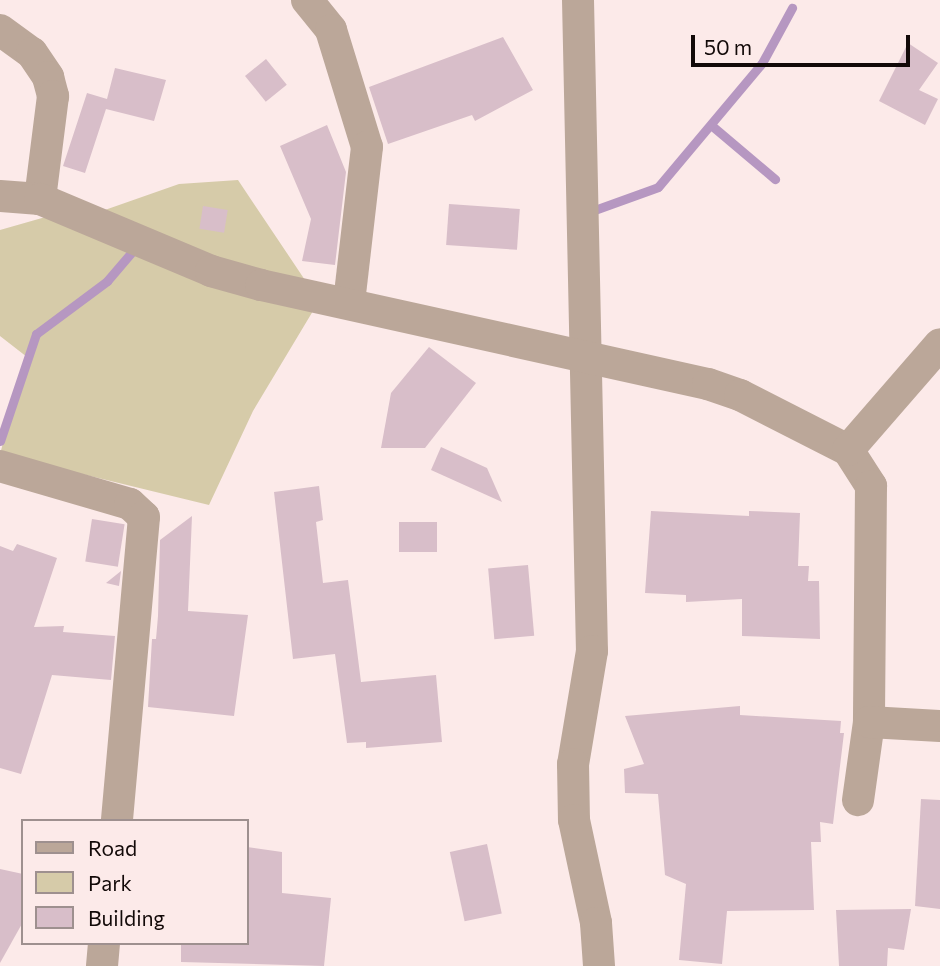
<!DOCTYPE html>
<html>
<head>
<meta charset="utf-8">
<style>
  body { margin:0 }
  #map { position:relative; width:940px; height:966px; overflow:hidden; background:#fceae9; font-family:Commissioner,sans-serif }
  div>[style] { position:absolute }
  .green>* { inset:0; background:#d6cba9 }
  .stream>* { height:9px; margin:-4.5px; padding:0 4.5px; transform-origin:4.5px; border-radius:4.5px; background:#b697c1 }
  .building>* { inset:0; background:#d8bec9; transform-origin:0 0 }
  .street>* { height:32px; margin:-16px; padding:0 16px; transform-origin:16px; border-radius:16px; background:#bba799 }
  span { translate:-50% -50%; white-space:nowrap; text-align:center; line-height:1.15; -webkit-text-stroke:5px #fceae9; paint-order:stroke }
  .legend { position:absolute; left:21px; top:819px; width:228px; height:126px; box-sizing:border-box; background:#fceae9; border:2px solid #9e908f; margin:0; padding:9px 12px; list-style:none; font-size:21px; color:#120908 }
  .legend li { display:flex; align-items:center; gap:14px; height:35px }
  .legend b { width:35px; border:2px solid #9e908f }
  .scale { position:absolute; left:691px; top:35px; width:219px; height:32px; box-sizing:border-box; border:4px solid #120908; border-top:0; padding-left:9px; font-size:21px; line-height:24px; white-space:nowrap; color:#120908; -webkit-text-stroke:5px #fceae9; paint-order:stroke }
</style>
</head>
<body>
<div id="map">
  <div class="green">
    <div style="clip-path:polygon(238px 180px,319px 301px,253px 411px,209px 505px,0 454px,27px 357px,0 336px,0 230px,49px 216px,82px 218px,179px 184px)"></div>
  </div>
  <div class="stream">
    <div style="left:711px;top:125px;width:84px;rotate:40.2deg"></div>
    <div style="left:589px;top:212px;width:73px;rotate:-19.9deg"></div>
    <div style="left:658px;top:187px;width:162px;rotate:-50deg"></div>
    <div style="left:762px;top:63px;width:63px;rotate:-61.4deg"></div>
    <div style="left:0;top:441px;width:113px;rotate:-71.4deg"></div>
    <div style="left:36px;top:334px;width:89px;rotate:-36.7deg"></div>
    <div style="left:107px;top:281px;width:45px;rotate:-49.5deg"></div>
  </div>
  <div class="building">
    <div style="clip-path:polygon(503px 37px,533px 90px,475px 121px,472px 115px,388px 144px,369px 87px)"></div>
    <div style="clip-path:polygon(908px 43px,938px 63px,919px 90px,938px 99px,925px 125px,879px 101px)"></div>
    <div style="left:266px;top:59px;width:33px;height:27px;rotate:51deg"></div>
    <div style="clip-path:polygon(115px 68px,166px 80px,154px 121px,106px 109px,85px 173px,63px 166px,87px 93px,107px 99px)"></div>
    <div style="clip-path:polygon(327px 125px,346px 172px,335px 265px,302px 261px,311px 219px,280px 146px)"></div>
    <div style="left:449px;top:204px;width:71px;height:41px;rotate:4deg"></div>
    <div style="left:203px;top:206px;width:25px;height:23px;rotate:9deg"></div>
    <div style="clip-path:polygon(429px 347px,476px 383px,425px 448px,381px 448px,391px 393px)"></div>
    <div style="clip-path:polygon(441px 447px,487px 468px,502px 502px,431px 470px)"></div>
    <div style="clip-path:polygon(319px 486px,323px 520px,316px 522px,323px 583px,348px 580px,361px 682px,436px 675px,442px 742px,366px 748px,366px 742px,347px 743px,335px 654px,293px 659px,274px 492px)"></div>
    <div style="clip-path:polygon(651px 511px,749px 516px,749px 511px,800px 513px,798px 566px,809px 566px,808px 581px,819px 581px,820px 639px,742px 636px,742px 599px,686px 602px,686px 595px,645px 593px)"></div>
    <div style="clip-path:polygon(192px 516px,188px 611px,248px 615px,234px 716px,148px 707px,152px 639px,156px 639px,158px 616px,160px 540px)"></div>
    <div style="left:92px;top:519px;width:33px;height:43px;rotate:9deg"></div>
    <div style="left:437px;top:522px;width:30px;height:38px;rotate:90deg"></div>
    <div style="clip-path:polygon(17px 544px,57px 558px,34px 627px,64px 626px,63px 632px,115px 636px,111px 680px,52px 675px,21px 774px,0 768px,0 546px,13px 551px)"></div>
    <div style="left:528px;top:565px;width:71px;height:40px;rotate:85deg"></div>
    <div style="clip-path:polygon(121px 571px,119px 586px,106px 583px)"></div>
    <div style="clip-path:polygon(740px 706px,740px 715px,841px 721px,840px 733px,844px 733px,833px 824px,820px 822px,821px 842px,811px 842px,814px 910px,727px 911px,722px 964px,679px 960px,686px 884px,665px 875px,658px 794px,625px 793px,624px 769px,644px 764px,625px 716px)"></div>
    <div style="clip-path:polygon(921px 799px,940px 800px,940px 909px,915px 906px)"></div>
    <div style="left:487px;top:844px;width:71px;height:38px;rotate:78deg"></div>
    <div style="clip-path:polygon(247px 847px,282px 852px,282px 893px,331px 898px,324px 966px,181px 962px,181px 943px,247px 943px)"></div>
    <div style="clip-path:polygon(0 869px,23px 874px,23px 922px,0 963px)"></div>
    <div style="clip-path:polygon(911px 909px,904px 950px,888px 948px,887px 966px,839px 966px,836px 910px)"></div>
  </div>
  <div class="street">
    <div style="left:307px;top:0;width:38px;rotate:51deg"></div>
    <div style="left:331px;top:30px;width:122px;rotate:72.9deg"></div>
    <div style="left:367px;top:147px;width:157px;rotate:96.6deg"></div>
    <div style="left:578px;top:0;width:651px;rotate:88.77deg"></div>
    <div style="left:592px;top:651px;width:115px;rotate:99.5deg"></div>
    <div style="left:573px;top:764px;width:56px;rotate:89deg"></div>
    <div style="left:574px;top:820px;width:105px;rotate:77.9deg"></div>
    <div style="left:596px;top:923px;width:43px;rotate:86deg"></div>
    <div style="left:0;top:30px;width:39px;rotate:36deg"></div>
    <div style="left:32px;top:53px;width:29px;rotate:56deg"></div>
    <div style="left:48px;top:77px;width:20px;rotate:75deg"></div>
    <div style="left:53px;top:96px;width:104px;rotate:97.2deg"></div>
    <div style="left:0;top:196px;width:40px;rotate:4.3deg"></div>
    <div style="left:40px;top:199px;width:186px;rotate:22.8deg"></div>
    <div style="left:211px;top:271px;width:52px;rotate:15.6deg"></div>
    <div style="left:261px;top:285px;width:458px;rotate:12.5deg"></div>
    <div style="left:708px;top:384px;width:34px;rotate:19deg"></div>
    <div style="left:740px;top:395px;width:121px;rotate:27deg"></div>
    <div style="left:848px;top:450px;width:43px;rotate:57.4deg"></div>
    <div style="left:871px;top:486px;width:236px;rotate:90.5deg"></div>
    <div style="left:869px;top:722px;width:79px;rotate:98deg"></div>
    <div style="left:848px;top:450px;width:140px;rotate:-49deg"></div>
    <div style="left:0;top:466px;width:135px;rotate:16.3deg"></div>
    <div style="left:130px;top:504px;width:19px;rotate:43deg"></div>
    <div style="left:144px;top:517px;width:305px;rotate:95.1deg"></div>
    <div style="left:869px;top:722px;width:71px;rotate:3.2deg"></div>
    <div style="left:102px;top:966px;width:23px;rotate:-85deg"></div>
  </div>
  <ul class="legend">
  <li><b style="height:9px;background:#bba799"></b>Road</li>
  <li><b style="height:19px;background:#d6cba9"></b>Park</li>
  <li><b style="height:19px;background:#d8bec9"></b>Building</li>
  </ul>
  <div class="scale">50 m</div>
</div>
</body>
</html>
